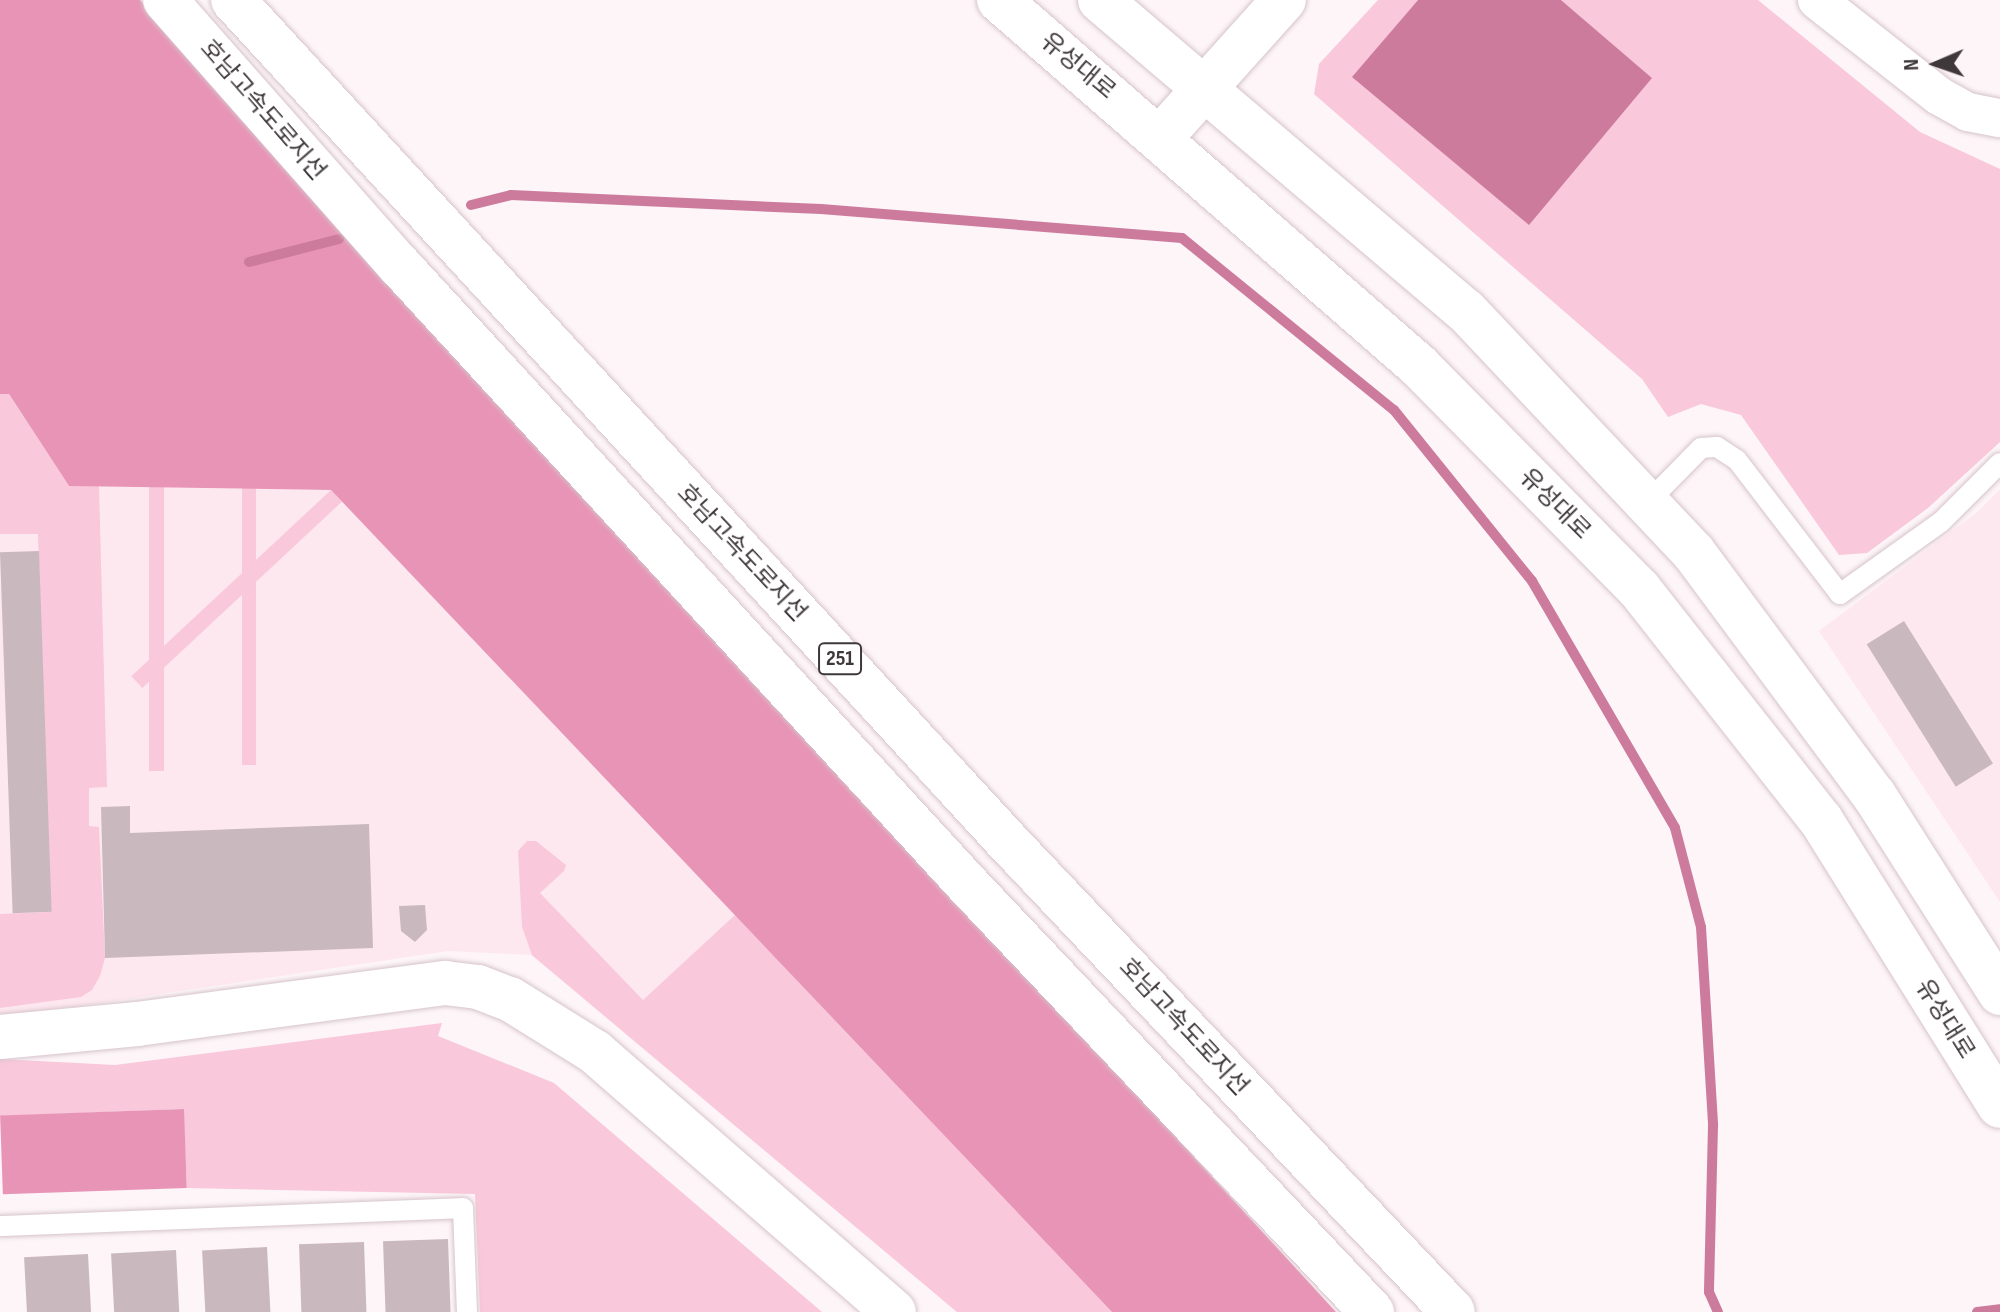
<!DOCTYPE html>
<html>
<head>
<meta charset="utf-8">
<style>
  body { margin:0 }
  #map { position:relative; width:2000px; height:1312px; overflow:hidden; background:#fdf5f8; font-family:"Sofia Sans Condensed","Noto Sans KR",sans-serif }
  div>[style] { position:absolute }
  .built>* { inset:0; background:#fee8f0 }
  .green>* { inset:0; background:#f9c8da; transform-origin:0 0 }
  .forest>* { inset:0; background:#e894b6; transform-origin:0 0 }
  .water>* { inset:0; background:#cd7b9d }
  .stream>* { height:10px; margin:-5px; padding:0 5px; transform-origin:5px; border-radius:5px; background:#cd7b9d }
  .building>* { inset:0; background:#cab8bf; transform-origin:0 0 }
  .roads { filter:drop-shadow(0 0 2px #d6c4cb) drop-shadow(0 0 2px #d6c4cb) }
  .lane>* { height:20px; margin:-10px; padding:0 10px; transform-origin:10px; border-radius:10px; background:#fff }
  .street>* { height:38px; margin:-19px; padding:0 19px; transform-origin:19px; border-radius:19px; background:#fff }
  .secondary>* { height:44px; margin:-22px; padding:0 22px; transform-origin:22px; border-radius:22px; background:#fff }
  .highway>* { height:44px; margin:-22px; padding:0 22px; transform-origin:22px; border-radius:22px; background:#fff }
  span { translate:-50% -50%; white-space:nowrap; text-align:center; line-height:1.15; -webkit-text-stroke:7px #fff; paint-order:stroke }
  .shield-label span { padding:2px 6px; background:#fff; border:2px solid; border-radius:6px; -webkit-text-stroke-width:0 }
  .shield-label { font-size:22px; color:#3f383a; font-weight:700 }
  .street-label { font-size:24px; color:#3f383a }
  .north { position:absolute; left:1896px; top:24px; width:80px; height:80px; -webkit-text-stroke:6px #fff; paint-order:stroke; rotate:268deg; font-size:22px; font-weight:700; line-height:32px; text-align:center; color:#3f383a }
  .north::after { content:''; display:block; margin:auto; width:28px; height:36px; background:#3f383a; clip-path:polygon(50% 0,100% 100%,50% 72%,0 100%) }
</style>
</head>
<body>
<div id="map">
  <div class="built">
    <div style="clip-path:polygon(0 394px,69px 486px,331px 490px,735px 915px,1336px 1312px,957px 1312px,531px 955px,448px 951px,0 1018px)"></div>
    <div style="clip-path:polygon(2000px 489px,2000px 902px,1819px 631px,1976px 513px)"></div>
  </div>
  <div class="green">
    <div style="clip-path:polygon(1378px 0,1418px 0,1353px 77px,1652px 78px,1561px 0,1758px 0,1920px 132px,2000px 169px,2000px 442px,1928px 508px,1867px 553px,1839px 555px,1741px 415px,1701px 404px,1668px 417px,1642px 379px,1314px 94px,1319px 64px)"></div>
    <div style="clip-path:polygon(0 394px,9px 394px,69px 486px,99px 486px,107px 787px,89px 788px,89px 826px,99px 827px,105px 958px,100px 976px,92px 990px,81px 997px,0 1008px,0 914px,49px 912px,38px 534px,0 534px)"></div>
    <div style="left:149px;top:486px;width:15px;height:285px"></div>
    <div style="left:242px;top:488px;width:14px;height:277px"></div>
    <div style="left:331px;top:490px;width:16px;height:273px;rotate:47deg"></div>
    <div style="clip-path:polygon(527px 841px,536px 841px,566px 865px,564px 871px,540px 893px,643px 1000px,735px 915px,1112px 1312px,957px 1312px,532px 955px,522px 927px,518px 851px)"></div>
    <div style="clip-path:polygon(442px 1023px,438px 1036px,554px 1083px,822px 1312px,480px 1312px,475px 1194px,187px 1188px,183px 1109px,0 1116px,0 1059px,115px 1065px)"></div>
  </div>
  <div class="forest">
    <div style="clip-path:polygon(0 0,140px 0,387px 276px,1336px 1312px,1112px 1312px,331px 490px,69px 486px,9px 394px,0 394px)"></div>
    <div style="left:184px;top:1109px;width:79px;height:184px;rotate:88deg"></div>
  </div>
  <div class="water">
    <div style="clip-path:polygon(1418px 0,1561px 0,1652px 78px,1529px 225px,1352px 77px)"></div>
  </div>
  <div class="stream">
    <div style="left:471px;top:205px;width:41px;rotate:-14deg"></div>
    <div style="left:511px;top:195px;width:310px;rotate:2.6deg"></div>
    <div style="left:821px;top:209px;width:362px;rotate:4.6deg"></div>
    <div style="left:1182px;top:238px;width:273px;rotate:39.1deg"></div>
    <div style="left:1394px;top:410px;width:220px;rotate:51.1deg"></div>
    <div style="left:1532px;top:581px;width:285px;rotate:59.9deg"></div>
    <div style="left:1675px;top:828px;width:102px;rotate:75.3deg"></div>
    <div style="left:1701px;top:927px;width:199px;rotate:86.5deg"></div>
    <div style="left:1713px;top:1126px;width:166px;rotate:91.4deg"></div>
    <div style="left:1709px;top:1292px;width:22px;rotate:66deg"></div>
    <div style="left:249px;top:262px;width:93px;rotate:-14.3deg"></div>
    <div style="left:1977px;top:1312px;width:23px;rotate:-7deg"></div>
  </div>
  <div class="building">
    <div style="left:39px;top:551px;width:361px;height:39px;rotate:88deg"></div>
    <div style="left:1904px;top:621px;width:168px;height:44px;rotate:58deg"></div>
    <div style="clip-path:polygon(130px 806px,130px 833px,369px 824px,373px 948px,105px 958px,101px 807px)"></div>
    <div style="clip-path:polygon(425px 905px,427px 930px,415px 942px,401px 931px,399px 906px)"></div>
    <div style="left:448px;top:1239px;width:73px;height:65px;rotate:88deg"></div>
    <div style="left:364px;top:1242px;width:70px;height:65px;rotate:88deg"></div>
    <div style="left:267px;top:1247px;width:65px;height:65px;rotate:87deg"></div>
    <div style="left:176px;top:1250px;width:62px;height:65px;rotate:87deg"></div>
    <div style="left:88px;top:1254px;width:58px;height:64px;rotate:87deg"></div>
  </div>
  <div class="roads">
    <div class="lane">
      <div style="left:1646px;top:504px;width:78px;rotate:-45.5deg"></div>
      <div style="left:1701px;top:448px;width:16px;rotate:-4deg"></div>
      <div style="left:1717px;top:447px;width:24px;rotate:33deg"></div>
      <div style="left:1737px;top:460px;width:169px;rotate:52.5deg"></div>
      <div style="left:1840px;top:594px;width:124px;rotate:-35.5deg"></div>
      <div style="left:1941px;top:522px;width:83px;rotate:-45deg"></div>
      <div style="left:0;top:1226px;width:463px;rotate:-2.2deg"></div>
      <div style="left:463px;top:1208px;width:104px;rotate:87.8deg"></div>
    </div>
    <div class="street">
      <div style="left:1817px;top:0;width:155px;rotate:38.2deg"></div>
      <div style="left:1939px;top:96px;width:33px;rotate:29deg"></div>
      <div style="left:1968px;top:112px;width:33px;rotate:11deg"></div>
    </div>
    <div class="secondary">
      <div style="left:999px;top:0;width:557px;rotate:41.07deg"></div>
      <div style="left:1419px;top:366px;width:313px;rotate:45.4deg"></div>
      <div style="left:1639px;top:589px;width:294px;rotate:51.8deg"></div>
      <div style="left:1821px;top:820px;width:337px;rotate:58deg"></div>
      <div style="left:1100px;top:0;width:480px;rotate:40.4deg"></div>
      <div style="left:1466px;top:311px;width:332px;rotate:46.7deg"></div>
      <div style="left:1694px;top:553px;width:302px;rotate:53.4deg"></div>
      <div style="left:1874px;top:795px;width:235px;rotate:57.5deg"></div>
      <div style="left:1161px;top:137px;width:184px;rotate:-48.1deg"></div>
      <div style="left:0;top:1037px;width:138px;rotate:-5.4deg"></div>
      <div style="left:137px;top:1024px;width:311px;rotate:-7.6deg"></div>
      <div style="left:445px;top:983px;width:33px;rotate:7deg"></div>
      <div style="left:478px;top:987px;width:34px;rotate:21deg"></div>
      <div style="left:510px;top:999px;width:100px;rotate:31.9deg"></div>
      <div style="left:595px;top:1052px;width:396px;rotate:41deg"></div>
    </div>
    <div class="highway">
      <div style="left:165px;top:0;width:354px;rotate:48.6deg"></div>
      <div style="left:399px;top:265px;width:842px;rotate:47.46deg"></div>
      <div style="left:968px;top:885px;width:588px;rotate:46.59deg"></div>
      <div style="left:233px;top:0;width:1140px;rotate:47.38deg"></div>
      <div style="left:1005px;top:839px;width:651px;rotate:46.55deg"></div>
    </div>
  </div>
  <div class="shield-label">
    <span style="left:840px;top:659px">251</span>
  </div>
  <div class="street-label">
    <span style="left:1078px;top:66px;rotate:40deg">유성대로</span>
    <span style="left:263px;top:110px;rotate:49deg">호남고속도로지선</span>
    <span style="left:1555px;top:504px;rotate:45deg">유성대로</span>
    <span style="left:742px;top:553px;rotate:47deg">호남고속도로지선</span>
    <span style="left:1945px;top:1019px;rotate:58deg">유성대로</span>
    <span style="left:1184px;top:1027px;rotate:47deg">호남고속도로지선</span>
  </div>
  <div class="north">N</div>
</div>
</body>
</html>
